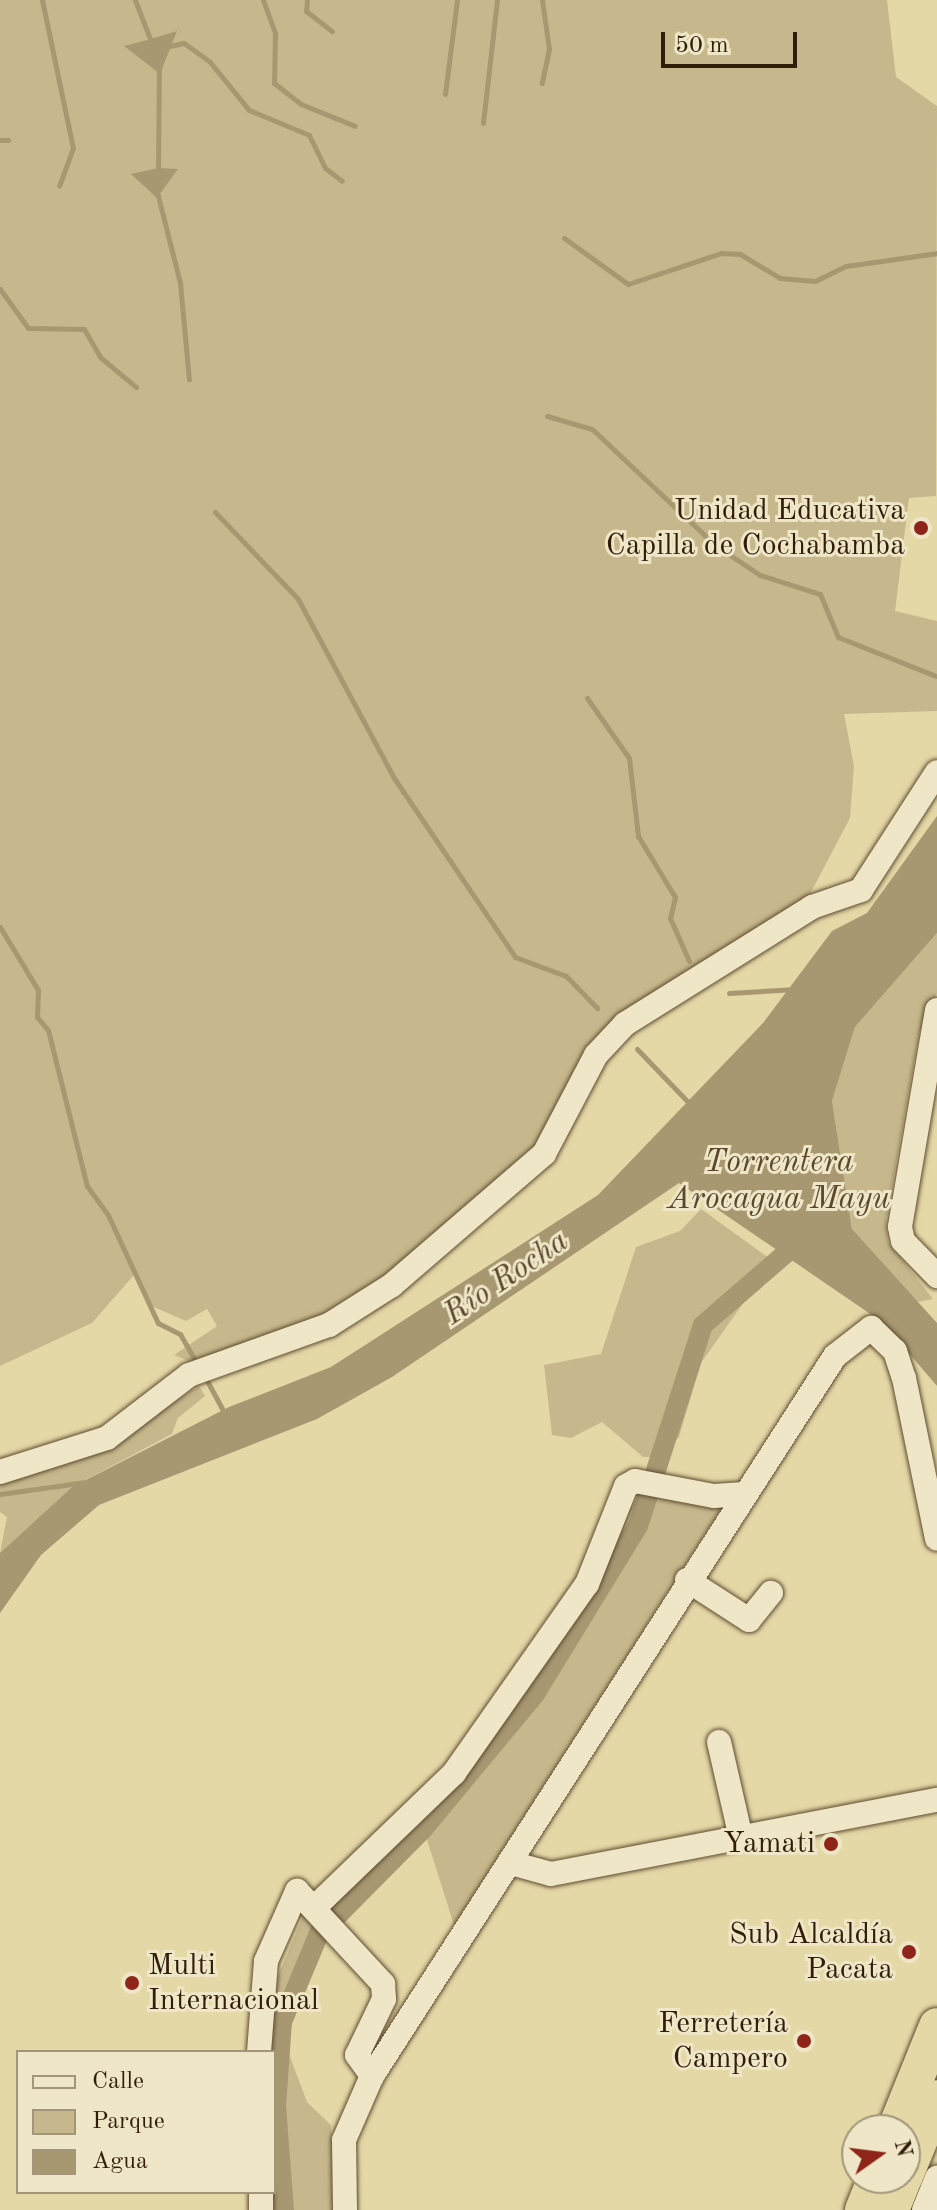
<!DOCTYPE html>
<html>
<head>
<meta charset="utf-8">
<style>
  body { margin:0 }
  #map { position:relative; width:937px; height:2210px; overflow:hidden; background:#e5d8a7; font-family:"Old Standard TT",serif }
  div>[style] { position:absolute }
  .green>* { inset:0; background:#c6b88c }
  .water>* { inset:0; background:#a89871 }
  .stream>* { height:5px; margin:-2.5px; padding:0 2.5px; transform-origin:2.5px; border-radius:2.5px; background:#a89871 }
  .canal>* { height:20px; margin:-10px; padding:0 10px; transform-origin:10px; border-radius:10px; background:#a89871 }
  .roads { filter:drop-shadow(0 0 2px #5e4c30) drop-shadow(0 0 2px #5e4c30) }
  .minor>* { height:24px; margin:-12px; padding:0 12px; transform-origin:12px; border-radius:12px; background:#eee6c6 }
  .highway>* { height:36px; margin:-18px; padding:0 18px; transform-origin:18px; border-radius:18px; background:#e5d8a7 }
  .dots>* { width:22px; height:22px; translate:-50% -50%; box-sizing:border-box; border:4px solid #eee6c6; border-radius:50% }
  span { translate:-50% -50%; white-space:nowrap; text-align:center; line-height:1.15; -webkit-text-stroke:6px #eee6c6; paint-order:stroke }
  .poi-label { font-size:30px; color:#311d09 }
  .right { translate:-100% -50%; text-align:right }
  .left { translate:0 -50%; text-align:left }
  .water-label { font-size:32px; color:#5b482d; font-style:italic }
  .legend { position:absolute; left:16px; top:2050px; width:260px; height:144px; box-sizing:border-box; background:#eee6c6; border:2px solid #a2967a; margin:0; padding:10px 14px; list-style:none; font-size:24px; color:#311d09 }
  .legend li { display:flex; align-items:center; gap:16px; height:40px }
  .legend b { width:40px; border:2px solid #a2967a }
  .north { position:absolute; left:841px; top:2114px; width:80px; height:80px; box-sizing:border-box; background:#eee6c6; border:2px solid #a2967a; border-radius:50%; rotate:76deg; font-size:22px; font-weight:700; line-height:32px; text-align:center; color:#311d09 }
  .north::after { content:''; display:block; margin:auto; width:28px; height:36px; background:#8f2418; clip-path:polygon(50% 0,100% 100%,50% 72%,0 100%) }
  .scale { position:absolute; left:661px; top:32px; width:136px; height:36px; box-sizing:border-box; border:4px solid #311d09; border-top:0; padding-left:10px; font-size:24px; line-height:28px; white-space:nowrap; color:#311d09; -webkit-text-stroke:6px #eee6c6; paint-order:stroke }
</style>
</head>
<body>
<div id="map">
  <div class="green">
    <div style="clip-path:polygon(0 0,887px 0,896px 77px,937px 106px,936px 496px,909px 498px,895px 611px,937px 621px,937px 711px,844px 714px,854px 766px,850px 818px,810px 894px,654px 1000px,540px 1146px,341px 1315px,199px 1365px,174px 1355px,217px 1326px,207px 1309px,186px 1321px,149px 1305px,134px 1275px,92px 1323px,0 1366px)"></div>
    <div style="clip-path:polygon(937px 933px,937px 993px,919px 1033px,886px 1220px,888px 1242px,933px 1299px,912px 1303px,852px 1229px,832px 1101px,855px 1027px)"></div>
    <div style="clip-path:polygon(701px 1209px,773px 1261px,701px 1363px,679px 1437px,658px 1457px,643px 1457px,602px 1422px,571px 1438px,552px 1435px,544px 1365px,601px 1354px,636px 1247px,680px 1231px)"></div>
    <div style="clip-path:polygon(199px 1386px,205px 1396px,178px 1418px,172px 1434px,72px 1487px,0 1553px,7px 1517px,0 1512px,0 1480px,100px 1450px)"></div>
    <div style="clip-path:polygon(643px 1489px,724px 1504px,454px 1925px,421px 1821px)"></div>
    <div style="clip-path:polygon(305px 1912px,319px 1920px,324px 1939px,289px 2029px,289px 2054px,307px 2102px,331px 2125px,335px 2210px,270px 2210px,273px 2014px,278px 1976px)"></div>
  </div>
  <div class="water">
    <div style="clip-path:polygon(177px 31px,160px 74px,124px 46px,151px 39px)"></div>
    <div style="clip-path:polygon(158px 168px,178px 169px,157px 198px,131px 174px)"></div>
    <div style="clip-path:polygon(937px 816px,937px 933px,855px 1027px,832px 1101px,852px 1229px,937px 1323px,937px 1386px,882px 1322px,679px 1183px,392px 1377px,317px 1419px,99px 1505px,41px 1555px,0 1613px,0 1553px,72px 1487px,229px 1407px,331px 1367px,598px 1195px,763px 1023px,832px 931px,867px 913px)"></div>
  </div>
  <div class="stream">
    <div style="left:42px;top:0;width:151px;rotate:78.2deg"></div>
    <div style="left:73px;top:148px;width:40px;rotate:110.2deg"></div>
    <div style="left:135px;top:0;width:47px;rotate:68.9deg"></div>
    <div style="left:263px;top:0;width:35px;rotate:70deg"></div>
    <div style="left:275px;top:33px;width:50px;rotate:91.1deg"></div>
    <div style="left:274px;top:83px;width:34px;rotate:38deg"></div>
    <div style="left:301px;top:104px;width:58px;rotate:22.2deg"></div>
    <div style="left:307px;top:0;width:11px;rotate:95deg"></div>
    <div style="left:306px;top:11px;width:33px;rotate:38deg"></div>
    <div style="left:542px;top:0;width:49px;rotate:81.9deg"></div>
    <div style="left:549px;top:49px;width:35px;rotate:102deg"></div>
    <div style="left:165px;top:47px;width:19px;rotate:-12deg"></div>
    <div style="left:184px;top:43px;width:32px;rotate:36deg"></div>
    <div style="left:210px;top:62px;width:62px;rotate:50.9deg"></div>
    <div style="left:249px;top:110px;width:65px;rotate:22.6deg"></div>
    <div style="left:309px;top:135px;width:37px;rotate:64deg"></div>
    <div style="left:325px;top:168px;width:21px;rotate:37deg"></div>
    <div style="left:445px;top:94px;width:95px;rotate:-82.7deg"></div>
    <div style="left:483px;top:123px;width:124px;rotate:-83.5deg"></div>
    <div style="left:0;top:140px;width:8px"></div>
    <div style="left:158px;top:174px;width:105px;rotate:-89.5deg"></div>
    <div style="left:157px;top:192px;width:94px;rotate:75.8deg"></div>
    <div style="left:180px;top:283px;width:97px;rotate:84.7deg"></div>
    <div style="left:564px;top:238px;width:79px;rotate:35.7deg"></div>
    <div style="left:628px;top:284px;width:98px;rotate:-18.4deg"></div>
    <div style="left:721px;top:253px;width:19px;rotate:3deg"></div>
    <div style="left:740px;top:254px;width:47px;rotate:31deg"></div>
    <div style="left:780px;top:278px;width:35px;rotate:5deg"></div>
    <div style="left:815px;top:281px;width:34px;rotate:-26deg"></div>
    <div style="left:846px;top:266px;width:92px;rotate:-8.1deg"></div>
    <div style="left:0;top:289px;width:48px;rotate:54.3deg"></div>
    <div style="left:28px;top:328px;width:56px;rotate:1deg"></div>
    <div style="left:84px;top:329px;width:32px;rotate:60deg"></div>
    <div style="left:100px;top:357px;width:47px;rotate:39.8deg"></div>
    <div style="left:547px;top:416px;width:47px;rotate:16.1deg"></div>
    <div style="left:592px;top:429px;width:169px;rotate:43.3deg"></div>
    <div style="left:715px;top:545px;width:54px;rotate:33.7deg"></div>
    <div style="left:760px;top:575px;width:63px;rotate:17.6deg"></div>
    <div style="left:820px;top:594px;width:47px;rotate:67.3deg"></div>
    <div style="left:838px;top:637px;width:105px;rotate:21.7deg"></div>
    <div style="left:215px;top:512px;width:120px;rotate:46.3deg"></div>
    <div style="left:298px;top:599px;width:203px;rotate:61.8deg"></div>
    <div style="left:394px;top:778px;width:216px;rotate:55.9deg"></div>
    <div style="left:515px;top:957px;width:54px;rotate:20.4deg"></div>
    <div style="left:566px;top:976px;width:45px;rotate:45.9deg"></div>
    <div style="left:587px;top:698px;width:73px;rotate:55deg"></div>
    <div style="left:629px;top:758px;width:79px;rotate:83.4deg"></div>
    <div style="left:638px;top:836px;width:71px;rotate:58.8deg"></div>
    <div style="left:675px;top:897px;width:22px;rotate:103deg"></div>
    <div style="left:670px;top:918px;width:47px;rotate:66.2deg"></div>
    <div style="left:0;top:927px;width:74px;rotate:58.9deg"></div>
    <div style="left:38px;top:990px;width:27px;rotate:92deg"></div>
    <div style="left:37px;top:1017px;width:17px;rotate:50deg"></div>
    <div style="left:48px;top:1030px;width:161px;rotate:76deg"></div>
    <div style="left:87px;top:1186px;width:36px;rotate:54deg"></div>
    <div style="left:108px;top:1215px;width:119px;rotate:65.2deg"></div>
    <div style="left:158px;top:1323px;width:25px;rotate:27deg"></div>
    <div style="left:180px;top:1334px;width:36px;rotate:60deg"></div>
    <div style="left:729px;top:993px;width:67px;rotate:-3.4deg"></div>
    <div style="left:637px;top:1049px;width:75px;rotate:46.1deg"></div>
    <div style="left:205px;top:1377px;width:42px;rotate:61.6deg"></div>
    <div style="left:0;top:1494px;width:87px;rotate:-7.9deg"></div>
  </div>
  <div class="canal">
    <div style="left:338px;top:1915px;width:121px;rotate:-45.3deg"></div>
    <div style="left:423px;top:1829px;width:175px;rotate:-50.3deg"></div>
    <div style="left:535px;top:1694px;width:197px;rotate:-58.5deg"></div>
    <div style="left:638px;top:1526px;width:211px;rotate:-72.1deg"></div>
    <div style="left:703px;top:1325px;width:128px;rotate:-40.9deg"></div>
    <div style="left:284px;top:2210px;width:103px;rotate:-94.4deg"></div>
    <div style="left:276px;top:2107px;width:85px;rotate:-86deg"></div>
    <div style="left:282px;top:2022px;width:99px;rotate:-67.3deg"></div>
  </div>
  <div class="roads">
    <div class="minor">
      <div style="left:937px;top:1010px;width:220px;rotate:99.7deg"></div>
      <div style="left:900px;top:1227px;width:14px;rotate:78deg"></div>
      <div style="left:903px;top:1241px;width:49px;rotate:45.8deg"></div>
      <div style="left:0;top:1472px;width:112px;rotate:-17.6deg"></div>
      <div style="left:107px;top:1438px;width:103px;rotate:-37.5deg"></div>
      <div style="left:189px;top:1375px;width:149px;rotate:-19.7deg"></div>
      <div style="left:329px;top:1325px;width:75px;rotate:-32.4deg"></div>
      <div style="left:392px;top:1285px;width:201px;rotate:-40.8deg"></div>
      <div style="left:544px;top:1154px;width:112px;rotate:-62.3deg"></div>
      <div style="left:596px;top:1055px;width:42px;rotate:-46.9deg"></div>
      <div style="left:625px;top:1024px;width:221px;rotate:-32deg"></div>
      <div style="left:812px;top:907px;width:52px;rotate:-19.1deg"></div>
      <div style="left:861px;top:890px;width:140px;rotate:-57.2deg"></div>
      <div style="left:687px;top:1580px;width:74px;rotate:32.8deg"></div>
      <div style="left:749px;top:1620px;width:35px;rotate:-51deg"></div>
      <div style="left:719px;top:1742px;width:94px;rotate:77.1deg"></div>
      <div style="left:511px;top:1863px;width:41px;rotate:15.4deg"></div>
      <div style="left:551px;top:1874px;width:393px;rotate:-10.9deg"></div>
      <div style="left:317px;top:1905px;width:190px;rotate:-43.9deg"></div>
      <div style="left:454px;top:1773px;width:231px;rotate:-54.9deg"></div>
      <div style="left:587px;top:1584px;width:105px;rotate:-68.3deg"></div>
      <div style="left:626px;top:1486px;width:10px;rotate:-29deg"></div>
      <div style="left:635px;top:1481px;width:80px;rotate:10.8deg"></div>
      <div style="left:714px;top:1496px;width:30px;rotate:-4deg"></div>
      <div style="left:259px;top:2052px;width:91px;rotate:-85.6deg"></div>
      <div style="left:266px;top:1961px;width:77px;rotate:-66.1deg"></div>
      <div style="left:297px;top:1891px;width:127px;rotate:47.2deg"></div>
      <div style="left:383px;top:1984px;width:15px;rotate:86deg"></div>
      <div style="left:384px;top:1999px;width:62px;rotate:115.7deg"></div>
      <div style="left:357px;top:2055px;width:26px;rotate:54deg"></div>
      <div style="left:261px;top:2192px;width:18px;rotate:90deg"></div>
      <div style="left:345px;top:2210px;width:70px;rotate:-90.8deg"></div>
      <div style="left:344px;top:2140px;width:70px;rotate:-66.4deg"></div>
      <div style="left:372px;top:2076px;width:856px;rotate:-57.26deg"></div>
      <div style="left:835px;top:1356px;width:46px;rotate:-37.9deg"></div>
      <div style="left:871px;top:1328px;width:33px;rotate:44deg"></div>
      <div style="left:895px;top:1351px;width:28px;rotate:72deg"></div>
      <div style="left:904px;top:1378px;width:164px;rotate:78.4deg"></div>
      <div style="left:924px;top:2210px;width:35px;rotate:-68deg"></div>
    </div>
    <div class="highway">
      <div style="left:895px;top:2130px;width:112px;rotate:-68deg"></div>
      <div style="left:905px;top:2176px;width:84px;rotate:-67.7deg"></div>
      <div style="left:863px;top:2210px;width:35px;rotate:-68deg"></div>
      <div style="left:891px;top:2210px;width:35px;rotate:-68deg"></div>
    </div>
  </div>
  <div class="dots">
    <div style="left:921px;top:528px;background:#8f2418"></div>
    <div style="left:831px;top:1844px;background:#8f2418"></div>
    <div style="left:909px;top:1952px;background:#8f2418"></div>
    <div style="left:132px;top:1983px;background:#8f2418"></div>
    <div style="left:804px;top:2041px;background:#8f2418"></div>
  </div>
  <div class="poi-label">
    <span class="right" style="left:905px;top:528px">Unidad Educativa<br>Capilla de Cochabamba</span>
    <span class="right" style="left:815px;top:1844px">Yamati</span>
    <span class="right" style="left:893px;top:1952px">Sub Alcaldía<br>Pacata</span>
    <span class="left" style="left:148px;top:1983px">Multi<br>Internacional</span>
    <span class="right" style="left:788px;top:2041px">Ferretería<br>Campero</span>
  </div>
  <div class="water-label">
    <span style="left:779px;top:1182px">Torrentera<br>Arocagua Mayu</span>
    <span style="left:507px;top:1279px;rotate:-34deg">Río Rocha</span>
  </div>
  <ul class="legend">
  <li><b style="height:10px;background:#eee6c6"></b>Calle</li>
  <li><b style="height:22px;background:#c6b88c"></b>Parque</li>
  <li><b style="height:22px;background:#a89871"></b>Agua</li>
  </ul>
  <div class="north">N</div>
  <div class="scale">50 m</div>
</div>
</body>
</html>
